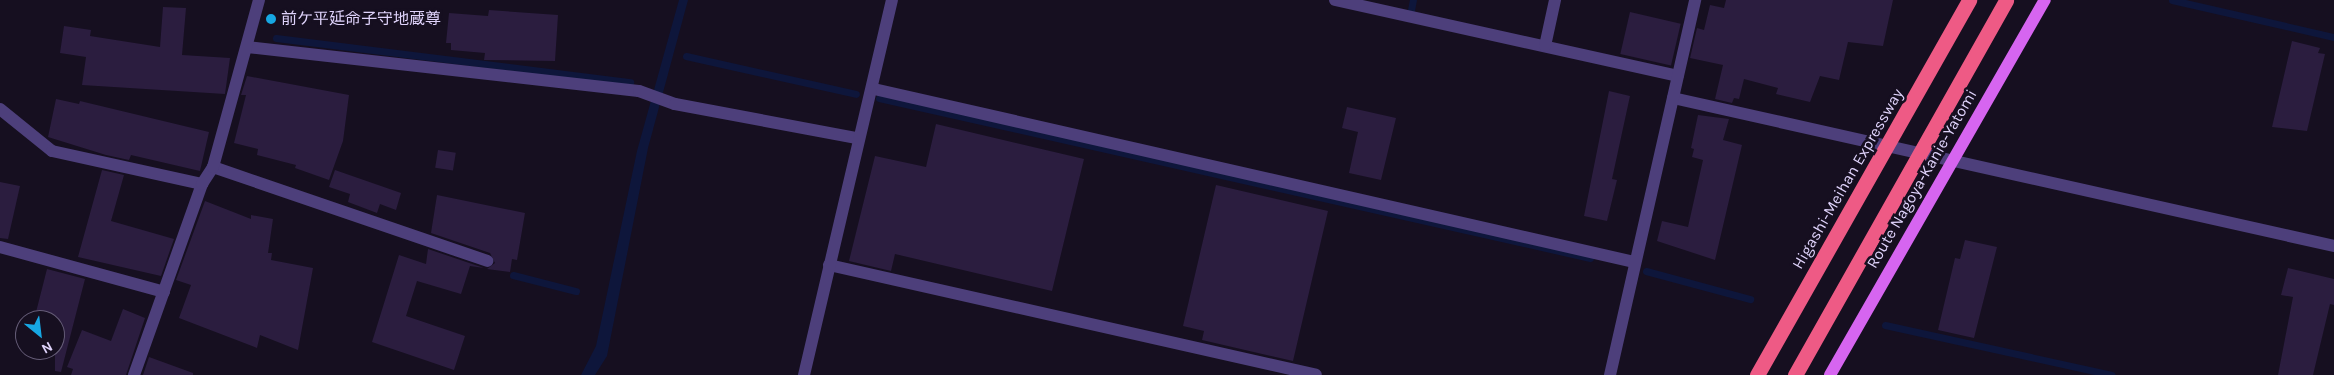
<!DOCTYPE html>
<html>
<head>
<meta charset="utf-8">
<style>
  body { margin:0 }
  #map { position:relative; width:2334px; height:375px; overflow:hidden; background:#160f20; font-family:Karla,"Noto Sans JP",sans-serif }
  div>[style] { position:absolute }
  .water>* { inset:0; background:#0e163b }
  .stream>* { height:7px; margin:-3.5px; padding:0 3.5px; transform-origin:3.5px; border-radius:3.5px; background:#0e163b }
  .building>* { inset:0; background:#2b1d3f; transform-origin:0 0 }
  .street>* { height:12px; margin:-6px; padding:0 6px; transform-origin:6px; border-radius:6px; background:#4d3f7b }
  .primary>* { height:12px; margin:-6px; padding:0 6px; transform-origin:6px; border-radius:6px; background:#d665f0 }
  .highway-bridge>* { height:15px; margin:-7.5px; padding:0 7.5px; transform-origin:7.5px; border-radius:7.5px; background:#ee5a85 }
  .dots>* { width:14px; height:14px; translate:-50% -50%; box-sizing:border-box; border:2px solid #160f20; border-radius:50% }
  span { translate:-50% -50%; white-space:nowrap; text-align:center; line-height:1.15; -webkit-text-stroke:5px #160f20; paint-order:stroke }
  .poi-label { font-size:16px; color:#dfd3fb }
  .left { translate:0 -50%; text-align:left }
  .street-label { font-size:16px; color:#dfd3fb }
  .north { position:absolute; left:15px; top:310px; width:50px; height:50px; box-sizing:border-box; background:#160f20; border:1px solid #665d78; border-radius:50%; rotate:151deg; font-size:14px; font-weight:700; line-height:20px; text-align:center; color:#dfd3fb }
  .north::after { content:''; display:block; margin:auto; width:18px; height:22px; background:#17a7e3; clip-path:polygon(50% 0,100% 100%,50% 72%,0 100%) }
</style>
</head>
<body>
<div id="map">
  <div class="water">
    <div style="clip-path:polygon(679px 0,688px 0,648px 148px,607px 356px,595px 375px,581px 375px,596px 346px,637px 151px)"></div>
  </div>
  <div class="stream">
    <div style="left:2172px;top:0;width:166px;rotate:12.9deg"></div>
    <div style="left:1411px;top:10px;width:10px;rotate:-79deg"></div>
    <div style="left:276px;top:38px;width:357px;rotate:7.1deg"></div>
    <div style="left:686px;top:56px;width:174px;rotate:12.6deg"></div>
    <div style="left:879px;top:98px;width:729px;rotate:12.68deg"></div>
    <div style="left:1646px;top:271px;width:108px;rotate:15.1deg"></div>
    <div style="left:513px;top:275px;width:65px;rotate:14.3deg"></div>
    <div style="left:1885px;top:325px;width:232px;rotate:12.4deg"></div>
  </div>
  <div class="building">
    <div style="clip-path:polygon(1726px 0,1893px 0,1883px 46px,1848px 42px,1839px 80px,1820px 76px,1810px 102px,1776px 94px,1778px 88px,1744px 79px,1739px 99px,1734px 98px,1732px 103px,1715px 99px,1723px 65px,1690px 58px,1697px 28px,1704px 30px,1710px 5px,1724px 8px)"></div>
    <div style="clip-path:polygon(163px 7px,186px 8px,182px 55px,230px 58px,225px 94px,82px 85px,86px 57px,60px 53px,64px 26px,91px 30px,90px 36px,160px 47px)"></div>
    <div style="clip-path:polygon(489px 10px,558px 15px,555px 61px,484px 60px,485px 53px,451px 50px,451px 43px,446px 43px,449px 13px,488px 16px)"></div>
    <div style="left:1630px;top:12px;width:52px;height:43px;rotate:13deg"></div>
    <div style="clip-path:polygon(2292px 41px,2320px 48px,2318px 53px,2325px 54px,2307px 131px,2272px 127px)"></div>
    <div style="clip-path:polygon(247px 76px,349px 95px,343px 141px,329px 180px,295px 168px,296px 165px,257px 155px,258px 149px,234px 143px,246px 95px,241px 95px)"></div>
    <div style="clip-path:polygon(1609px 91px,1630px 96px,1612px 179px,1617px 180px,1607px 221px,1584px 216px)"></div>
    <div style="clip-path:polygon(56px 99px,79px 104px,80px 101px,209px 132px,200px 171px,131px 155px,129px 160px,106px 155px,48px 137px)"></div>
    <div style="clip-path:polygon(1347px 107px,1396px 118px,1381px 180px,1349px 173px,1358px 132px,1342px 128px)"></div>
    <div style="clip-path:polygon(1698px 115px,1729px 119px,1723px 140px,1742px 145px,1715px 260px,1657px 241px,1662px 221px,1688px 227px,1703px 160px,1692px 157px,1694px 149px,1691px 148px)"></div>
    <div style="clip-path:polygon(936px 124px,1084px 159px,1052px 291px,895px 254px,891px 271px,849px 261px,875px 156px,926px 167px)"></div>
    <div style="left:438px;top:150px;width:18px;height:18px;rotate:9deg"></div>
    <div style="clip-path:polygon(102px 170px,124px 175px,111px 221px,174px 239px,161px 276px,78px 257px)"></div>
    <div style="clip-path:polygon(335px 170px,401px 193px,396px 210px,380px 204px,377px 213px,348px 202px,350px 194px,329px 187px)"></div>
    <div style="clip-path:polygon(0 182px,20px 186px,8px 239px,0 238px)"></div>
    <div style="clip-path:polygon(1216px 185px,1328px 211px,1293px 361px,1202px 340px,1204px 331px,1183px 326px)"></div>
    <div style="clip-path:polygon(437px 195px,525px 213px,517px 260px,512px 259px,510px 272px,487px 269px,495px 263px,490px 253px,431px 233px)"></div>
    <div style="clip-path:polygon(205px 201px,251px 219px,251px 215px,273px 219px,268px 253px,272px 253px,271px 260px,313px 268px,298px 350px,260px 335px,257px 348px,179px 318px,191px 285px,176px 280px)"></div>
    <div style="clip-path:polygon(1965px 240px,1997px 247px,1974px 338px,1938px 330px,1955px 258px,1960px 259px)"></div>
    <div style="clip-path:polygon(428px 249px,484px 268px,470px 266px,461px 294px,417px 281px,406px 316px,465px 336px,454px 370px,372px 342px,399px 255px,426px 264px)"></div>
    <div style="clip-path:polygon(2288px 268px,2334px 279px,2334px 305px,2330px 304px,2313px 375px,2278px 375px,2293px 297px,2281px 295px)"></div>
    <div style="clip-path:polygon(47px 269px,85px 279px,61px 372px,55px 371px,55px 320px,34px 320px)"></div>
    <div style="clip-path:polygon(123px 309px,145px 318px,126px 375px,71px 375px,73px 369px,67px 367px,82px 330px,111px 341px)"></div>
    <div style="clip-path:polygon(149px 357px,193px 373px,193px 375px,143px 375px)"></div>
  </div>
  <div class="street">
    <div style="left:1335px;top:0;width:351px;rotate:12.5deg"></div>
    <div style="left:1545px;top:46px;width:47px;rotate:-77.7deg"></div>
    <div style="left:247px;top:47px;width:394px;rotate:6.4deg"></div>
    <div style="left:639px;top:91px;width:38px;rotate:20deg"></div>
    <div style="left:675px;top:104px;width:185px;rotate:10.6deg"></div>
    <div style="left:874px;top:89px;width:779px;rotate:12.82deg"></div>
    <div style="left:1673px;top:98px;width:677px;rotate:12.62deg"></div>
    <div style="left:0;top:109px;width:67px;rotate:38.9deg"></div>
    <div style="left:52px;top:151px;width:154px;rotate:12.4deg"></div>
    <div style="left:213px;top:167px;width:290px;rotate:18.9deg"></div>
    <div style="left:0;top:247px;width:170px;rotate:15.3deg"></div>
    <div style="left:829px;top:265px;width:499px;rotate:12.7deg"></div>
    <div style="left:134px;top:375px;width:203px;rotate:-70.4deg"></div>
    <div style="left:202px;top:184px;width:20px;rotate:-57deg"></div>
    <div style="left:213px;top:167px;width:173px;rotate:-74.6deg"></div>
    <div style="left:804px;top:375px;width:385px;rotate:-76.8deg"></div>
    <div style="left:1610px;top:375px;width:385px;rotate:-77.2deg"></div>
  </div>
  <div class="primary">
    <div style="left:1830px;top:375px;width:432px;rotate:-60.2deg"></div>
  </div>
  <div class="highway-bridge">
    <div style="left:1757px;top:375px;width:431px;rotate:-60.5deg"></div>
    <div style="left:1795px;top:375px;width:430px;rotate:-60.6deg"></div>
  </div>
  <div class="dots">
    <div style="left:271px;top:19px;background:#17a7e3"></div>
  </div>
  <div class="poi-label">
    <span class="left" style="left:281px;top:19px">前ケ平延命子守地蔵尊</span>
  </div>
  <div class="street-label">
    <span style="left:1848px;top:179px;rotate:-60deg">Higashi-Meihan Expressway</span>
    <span style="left:1922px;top:179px;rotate:-60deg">Route Nagoya-Kanie-Yatomi</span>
  </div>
  <div class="north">N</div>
</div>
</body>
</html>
